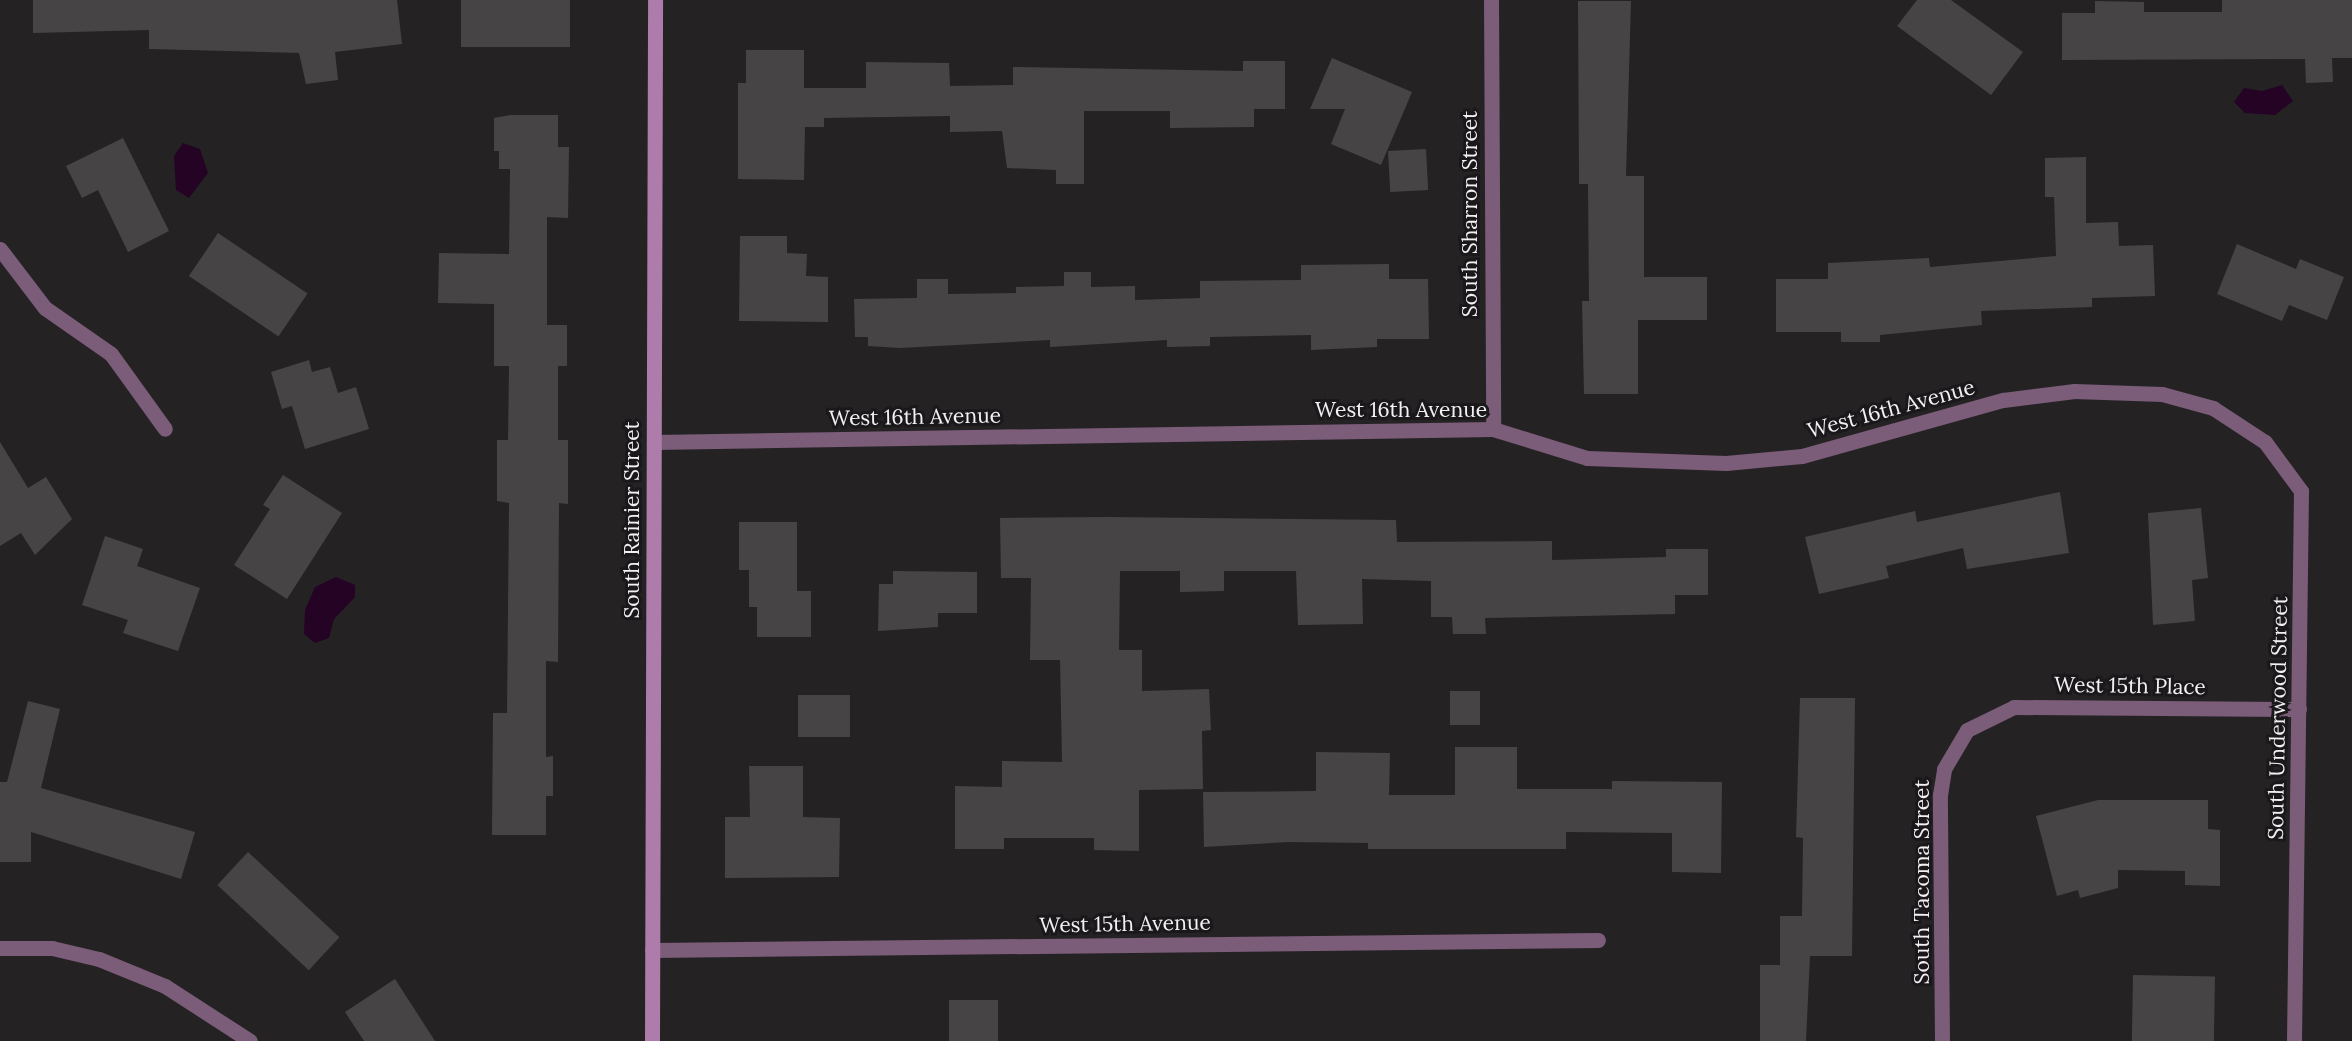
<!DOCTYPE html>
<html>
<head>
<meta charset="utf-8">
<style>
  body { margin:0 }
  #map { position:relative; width:2352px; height:1041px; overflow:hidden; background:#252224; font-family:Lora,serif }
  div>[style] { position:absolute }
  .water>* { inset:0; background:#240324 }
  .building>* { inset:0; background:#474446; transform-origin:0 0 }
  .street>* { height:15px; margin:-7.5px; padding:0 7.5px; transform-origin:7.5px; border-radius:7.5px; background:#7b5c79 }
  .secondary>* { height:15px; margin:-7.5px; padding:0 7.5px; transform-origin:7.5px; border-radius:7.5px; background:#ad7caa }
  span { translate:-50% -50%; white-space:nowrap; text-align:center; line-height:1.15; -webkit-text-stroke:6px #1b181b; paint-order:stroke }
  .street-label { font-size:21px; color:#f2f0f2 }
</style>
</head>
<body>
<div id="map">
  <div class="water">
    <div style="clip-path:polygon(2282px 85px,2293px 101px,2275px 115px,2245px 113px,2234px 102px,2244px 88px,2262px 91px)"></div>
    <div style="clip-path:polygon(183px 143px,200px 149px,208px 173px,189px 198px,176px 190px,174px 156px)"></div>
    <div style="clip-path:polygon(336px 577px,355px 585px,355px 597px,334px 619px,329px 638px,315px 643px,304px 634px,305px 610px,315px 587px)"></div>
  </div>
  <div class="building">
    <div style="clip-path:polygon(33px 0,397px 0,402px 44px,335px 52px,338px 80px,306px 84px,299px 53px,149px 49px,149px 30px,33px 33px)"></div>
    <div style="left:461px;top:0;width:109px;height:47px"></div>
    <div style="clip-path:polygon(1917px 0,1951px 0,2023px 52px,1991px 95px,1897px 26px)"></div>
    <div style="clip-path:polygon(2222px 0,2352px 0,2352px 58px,2332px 58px,2333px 82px,2306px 83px,2305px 59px,2062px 60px,2062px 13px,2095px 13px,2095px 1px,2144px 2px,2144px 12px,2222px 12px)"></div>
    <div style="clip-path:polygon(1578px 1px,1631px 1px,1626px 176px,1644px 176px,1644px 277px,1707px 277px,1707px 320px,1638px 320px,1638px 394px,1584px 394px,1582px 301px,1589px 301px,1588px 184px,1579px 184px)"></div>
    <div style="clip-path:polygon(746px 50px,804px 50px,804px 88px,866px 88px,866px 62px,949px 63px,950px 86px,1013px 85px,1013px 67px,1243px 71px,1243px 61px,1285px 61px,1285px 109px,1254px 109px,1254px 127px,1170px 128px,1170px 111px,1084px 111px,1084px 184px,1056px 184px,1056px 170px,1007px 168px,1002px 131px,950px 132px,950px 116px,824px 118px,824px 127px,805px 127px,804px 180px,738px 179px,738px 83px,746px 83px)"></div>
    <div style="clip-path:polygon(1332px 58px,1412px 92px,1381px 165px,1331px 144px,1345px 109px,1310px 109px)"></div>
    <div style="clip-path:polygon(510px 115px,558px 115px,558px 147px,569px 147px,568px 218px,547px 217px,547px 325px,567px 325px,567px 366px,558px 366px,558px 440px,568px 440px,568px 504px,559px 503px,558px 662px,546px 661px,546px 757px,553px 756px,553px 796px,546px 796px,546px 835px,492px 835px,493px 713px,507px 713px,509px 503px,497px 501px,497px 440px,508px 440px,509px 366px,494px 366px,494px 304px,438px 303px,439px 253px,509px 254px,510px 169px,499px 169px,499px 151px,494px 151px,494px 118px)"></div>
    <div style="clip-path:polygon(123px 138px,169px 231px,128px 252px,98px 190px,82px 198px,66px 166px)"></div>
    <div style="left:1426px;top:149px;width:41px;height:38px;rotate:87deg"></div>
    <div style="clip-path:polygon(2086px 157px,2086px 223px,2118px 222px,2119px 246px,2153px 245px,2155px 296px,2092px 298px,2092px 307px,1981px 311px,1982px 325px,1880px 335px,1880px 342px,1841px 342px,1841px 332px,1776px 332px,1776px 279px,1828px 279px,1828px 263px,1929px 258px,1930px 267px,2056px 256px,2054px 197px,2045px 197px,2045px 158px)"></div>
    <div style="left:218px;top:233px;width:108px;height:52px;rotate:34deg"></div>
    <div style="clip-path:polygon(740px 236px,787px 236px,787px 253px,807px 254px,806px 276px,828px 277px,828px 322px,739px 321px)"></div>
    <div style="clip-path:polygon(2237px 244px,2296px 269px,2300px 259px,2344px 277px,2327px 320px,2289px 305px,2282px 321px,2217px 294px)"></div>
    <div style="clip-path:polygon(1389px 264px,1389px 279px,1428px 279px,1429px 339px,1377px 339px,1377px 347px,1311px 350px,1311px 335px,1210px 337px,1210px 346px,1167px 347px,1167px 340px,1050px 347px,1050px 340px,900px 348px,868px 346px,868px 337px,855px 337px,854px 299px,917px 298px,917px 279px,948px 279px,948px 294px,1016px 293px,1016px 287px,1064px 286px,1064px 272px,1091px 272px,1091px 287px,1135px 286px,1135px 300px,1200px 298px,1200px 281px,1301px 280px,1301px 265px)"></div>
    <div style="clip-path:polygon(309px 360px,312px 372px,330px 367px,338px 393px,356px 387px,369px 429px,305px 449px,292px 406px,282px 409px,271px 372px)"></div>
    <div style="clip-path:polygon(0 442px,28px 488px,46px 477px,72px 519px,35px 555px,21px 533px,0 546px)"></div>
    <div style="clip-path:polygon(283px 475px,342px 513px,287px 599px,234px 565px,270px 509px,263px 505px)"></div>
    <div style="clip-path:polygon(2060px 492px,2069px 553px,1967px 569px,1963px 548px,1886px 566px,1889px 578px,1819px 594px,1805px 537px,1915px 511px,1917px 522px)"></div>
    <div style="clip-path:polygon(2201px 508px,2208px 578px,2192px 580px,2195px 621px,2153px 625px,2148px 513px)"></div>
    <div style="clip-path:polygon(1109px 517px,1396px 520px,1397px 542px,1552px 541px,1552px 560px,1666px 557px,1666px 549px,1708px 549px,1708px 595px,1675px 595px,1675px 614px,1485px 618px,1486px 634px,1453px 634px,1452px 617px,1431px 617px,1431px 581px,1362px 579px,1363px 624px,1298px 625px,1296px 571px,1224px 571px,1224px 591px,1180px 592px,1180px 571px,1120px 571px,1119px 650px,1142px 650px,1142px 691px,1209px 689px,1211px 730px,1202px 731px,1203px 789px,1139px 790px,1139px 851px,1094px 850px,1094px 838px,1004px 838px,1004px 849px,955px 849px,955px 786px,1002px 787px,1002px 761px,1062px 762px,1060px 660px,1030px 660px,1031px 578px,1001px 578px,1000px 518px)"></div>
    <div style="clip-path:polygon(739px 522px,797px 522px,797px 591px,811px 591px,811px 637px,757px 637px,757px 607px,749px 607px,749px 570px,739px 570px)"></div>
    <div style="clip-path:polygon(105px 536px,143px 549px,137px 566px,200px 588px,178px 651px,123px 633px,128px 620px,82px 605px)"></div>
    <div style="clip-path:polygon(893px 571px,977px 572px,977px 613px,938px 613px,938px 627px,878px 631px,879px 584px,893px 584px)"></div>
    <div style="left:1450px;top:691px;width:30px;height:34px"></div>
    <div style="left:798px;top:695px;width:52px;height:42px"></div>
    <div style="clip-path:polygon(1800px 698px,1855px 698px,1852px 956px,1810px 956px,1806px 1041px,1760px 1041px,1760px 965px,1780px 965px,1780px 916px,1802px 916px,1803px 838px,1796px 837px)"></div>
    <div style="clip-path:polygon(28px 701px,60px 709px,41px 788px,195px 832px,181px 879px,31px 832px,31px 862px,0 862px,0 782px,7px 782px)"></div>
    <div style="clip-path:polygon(1455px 747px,1517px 747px,1517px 789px,1612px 789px,1612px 781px,1722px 782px,1721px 873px,1672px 872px,1672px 833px,1566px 832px,1566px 849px,1368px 849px,1368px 843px,1289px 842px,1204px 847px,1203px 792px,1316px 791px,1316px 752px,1390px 753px,1389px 795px,1455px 795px)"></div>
    <div style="clip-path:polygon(749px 766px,803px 766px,803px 817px,840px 818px,839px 877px,725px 878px,725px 817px,750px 817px)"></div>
    <div style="clip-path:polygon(2098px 800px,2208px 800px,2208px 829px,2220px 830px,2220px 886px,2185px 885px,2185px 871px,2118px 870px,2118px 888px,2080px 898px,2078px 890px,2057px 896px,2036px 816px)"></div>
    <div style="left:248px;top:852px;width:125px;height:45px;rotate:43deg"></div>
    <div style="left:2133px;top:975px;width:82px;height:66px;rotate:1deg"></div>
    <div style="clip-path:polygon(395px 979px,435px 1041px,364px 1041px,345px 1012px)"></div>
    <div style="left:949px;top:1000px;width:49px;height:41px"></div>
  </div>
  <div class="street">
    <div style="left:1491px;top:0;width:429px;rotate:89.7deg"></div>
    <div style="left:0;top:249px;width:74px;rotate:52.7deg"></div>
    <div style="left:45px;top:308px;width:80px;rotate:34.9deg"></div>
    <div style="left:111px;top:354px;width:92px;rotate:54.2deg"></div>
    <div style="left:654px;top:442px;width:839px;rotate:-0.89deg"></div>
    <div style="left:1493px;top:429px;width:98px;rotate:17.1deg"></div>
    <div style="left:1587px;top:458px;width:139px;rotate:2.1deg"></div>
    <div style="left:1726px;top:463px;width:76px;rotate:-5.3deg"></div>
    <div style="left:1802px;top:456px;width:209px;rotate:-15.6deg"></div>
    <div style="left:2003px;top:400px;width:72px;rotate:-7.2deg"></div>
    <div style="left:2074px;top:391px;width:88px;rotate:2deg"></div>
    <div style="left:2162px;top:394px;width:53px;rotate:15.4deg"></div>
    <div style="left:2213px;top:408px;width:62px;rotate:33.2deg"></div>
    <div style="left:2265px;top:442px;width:61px;rotate:53.7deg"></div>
    <div style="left:2301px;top:491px;width:550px;rotate:90.73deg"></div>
    <div style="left:0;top:948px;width:52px"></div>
    <div style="left:52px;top:948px;width:48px;rotate:13.2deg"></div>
    <div style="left:99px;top:959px;width:71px;rotate:22.2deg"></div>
    <div style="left:165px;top:986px;width:101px;rotate:32.9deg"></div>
    <div style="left:652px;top:950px;width:946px;rotate:-0.61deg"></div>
    <div style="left:1942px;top:1041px;width:246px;rotate:-90.5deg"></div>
    <div style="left:1940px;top:795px;width:26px;rotate:-81deg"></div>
    <div style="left:1944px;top:769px;width:45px;rotate:-59.5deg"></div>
    <div style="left:1967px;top:730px;width:52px;rotate:-26.1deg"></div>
    <div style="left:2014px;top:707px;width:285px;rotate:0.4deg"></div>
  </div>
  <div class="secondary">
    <div style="left:652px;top:1041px;width:1041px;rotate:-89.83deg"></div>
  </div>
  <div class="street-label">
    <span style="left:1470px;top:214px;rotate:-90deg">South Sharron Street</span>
    <span style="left:1891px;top:409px;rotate:-15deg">West 16th Avenue</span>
    <span style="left:1401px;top:410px">West 16th Avenue</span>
    <span style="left:915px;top:417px;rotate:-1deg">West 16th Avenue</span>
    <span style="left:632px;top:520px;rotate:-90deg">South Rainier Street</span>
    <span style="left:2130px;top:686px;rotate:1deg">West 15th Place</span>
    <span style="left:2278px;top:718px;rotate:-89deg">South Underwood Street</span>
    <span style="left:1922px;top:882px;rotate:-90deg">South Tacoma Street</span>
    <span style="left:1125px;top:924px;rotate:-1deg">West 15th Avenue</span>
  </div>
</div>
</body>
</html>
